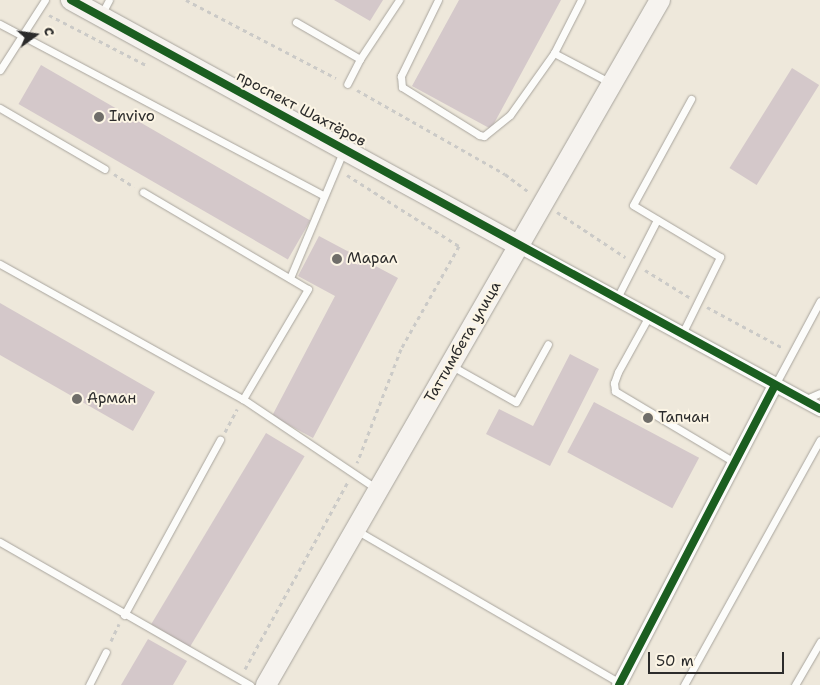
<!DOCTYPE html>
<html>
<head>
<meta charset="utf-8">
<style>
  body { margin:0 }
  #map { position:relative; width:820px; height:685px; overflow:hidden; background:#eee8db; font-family:"Shantell Sans",sans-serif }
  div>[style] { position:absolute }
  .building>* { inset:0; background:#d4c8ca; transform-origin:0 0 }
  .path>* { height:3px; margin-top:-1.5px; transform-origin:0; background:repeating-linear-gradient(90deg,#cbcac7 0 4px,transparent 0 8px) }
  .roads { filter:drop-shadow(0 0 1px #a8a49d) drop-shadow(0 0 1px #a8a49d) }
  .lane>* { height:7px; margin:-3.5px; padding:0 3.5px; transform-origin:3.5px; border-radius:3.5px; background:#fcfcfa }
  .street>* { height:14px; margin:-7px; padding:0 7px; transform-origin:7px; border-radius:7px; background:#fcfcfa }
  .secondary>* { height:20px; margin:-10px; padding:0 10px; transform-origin:10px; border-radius:10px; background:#f6f3ef }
  .cycleway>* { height:8px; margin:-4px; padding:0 4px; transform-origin:4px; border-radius:4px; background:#1b5e20 }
  .dots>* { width:14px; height:14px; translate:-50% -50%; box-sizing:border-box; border:2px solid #fcf5e5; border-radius:50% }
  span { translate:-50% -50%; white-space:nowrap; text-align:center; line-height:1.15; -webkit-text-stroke:4px #fcf5e5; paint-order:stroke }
  .street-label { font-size:15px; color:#2b2b2b }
  .poi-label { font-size:15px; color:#2b2b2b }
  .left { translate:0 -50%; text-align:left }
  .north { position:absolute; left:10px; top:10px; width:50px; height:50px; -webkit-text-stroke:4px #fcf5e5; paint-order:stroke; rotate:76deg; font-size:14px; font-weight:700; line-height:20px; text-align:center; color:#2b2b2b }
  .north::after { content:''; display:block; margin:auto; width:18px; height:22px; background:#2b2b2b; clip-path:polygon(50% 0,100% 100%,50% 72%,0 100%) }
  .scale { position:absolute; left:648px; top:652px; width:136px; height:22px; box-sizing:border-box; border:2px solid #2b2b2b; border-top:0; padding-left:6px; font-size:15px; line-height:18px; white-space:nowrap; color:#2b2b2b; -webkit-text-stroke:4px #fcf5e5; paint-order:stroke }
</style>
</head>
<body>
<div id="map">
  <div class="building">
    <div style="clip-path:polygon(334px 0,383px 0,370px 21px)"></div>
    <div style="clip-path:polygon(459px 0,561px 0,491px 129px,412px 86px)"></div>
    <div style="left:41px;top:65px;width:311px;height:45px;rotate:30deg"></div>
    <div style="left:792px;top:68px;width:32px;height:118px;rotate:32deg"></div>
    <div style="clip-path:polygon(319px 236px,398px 278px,313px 438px,272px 416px,335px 296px,298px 276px)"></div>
    <div style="clip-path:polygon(0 303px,155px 392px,133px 431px,0 355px)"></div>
    <div style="clip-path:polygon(570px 354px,599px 369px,550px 466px,486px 434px,499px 409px,533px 426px)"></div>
    <div style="left:594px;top:402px;width:119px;height:57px;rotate:28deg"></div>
    <div style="left:266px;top:433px;width:45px;height:223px;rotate:31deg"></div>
    <div style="clip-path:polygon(148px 639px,187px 661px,173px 685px,121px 685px)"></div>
  </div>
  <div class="path">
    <div style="left:186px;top:0;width:169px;rotate:27.5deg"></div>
    <div style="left:49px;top:15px;width:111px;rotate:27.3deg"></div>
    <div style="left:357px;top:90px;width:170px;rotate:29.6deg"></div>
    <div style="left:505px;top:174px;width:31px;rotate:37deg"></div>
    <div style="left:114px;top:174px;width:24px;rotate:33deg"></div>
    <div style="left:347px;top:175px;width:133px;rotate:32.4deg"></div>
    <div style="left:459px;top:246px;width:118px;rotate:119.4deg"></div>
    <div style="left:401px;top:349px;width:122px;rotate:111.1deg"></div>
    <div style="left:557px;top:212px;width:82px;rotate:33.5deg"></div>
    <div style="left:645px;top:270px;width:52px;rotate:31.5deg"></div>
    <div style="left:707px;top:307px;width:86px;rotate:28.3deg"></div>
    <div style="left:225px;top:432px;width:26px;rotate:-62deg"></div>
    <div style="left:111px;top:641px;width:19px;rotate:-65deg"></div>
    <div style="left:245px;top:669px;width:213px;rotate:-61.2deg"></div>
  </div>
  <div class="roads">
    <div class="lane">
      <div style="left:438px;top:0;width:85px;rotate:116deg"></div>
      <div style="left:401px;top:76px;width:11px;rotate:85deg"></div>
      <div style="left:402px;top:87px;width:91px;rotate:31.9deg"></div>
      <div style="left:479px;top:135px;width:5px;rotate:11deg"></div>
      <div style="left:484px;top:136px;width:33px;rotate:-39deg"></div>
      <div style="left:510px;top:115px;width:76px;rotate:-54.6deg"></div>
      <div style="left:554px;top:53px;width:59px;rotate:-63deg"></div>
      <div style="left:101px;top:15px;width:17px;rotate:-62deg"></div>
      <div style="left:296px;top:22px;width:74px;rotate:30deg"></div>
      <div style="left:360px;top:59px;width:28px;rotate:117deg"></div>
      <div style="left:0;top:24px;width:365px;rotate:27.9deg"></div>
      <div style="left:554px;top:53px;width:64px;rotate:27.8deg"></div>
      <div style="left:360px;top:59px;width:71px;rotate:-56.5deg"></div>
      <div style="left:0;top:70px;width:83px;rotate:-57.3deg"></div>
      <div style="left:0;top:108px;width:121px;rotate:30.2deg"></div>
      <div style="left:143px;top:192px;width:191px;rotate:30.5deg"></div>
      <div style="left:308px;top:289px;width:128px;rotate:120.6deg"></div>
      <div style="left:0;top:264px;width:278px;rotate:29.1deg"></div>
      <div style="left:243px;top:399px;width:161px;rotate:33.9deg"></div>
      <div style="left:290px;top:278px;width:137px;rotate:-67.2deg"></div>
      <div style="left:617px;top:298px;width:88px;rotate:-62.9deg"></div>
      <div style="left:649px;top:316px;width:64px;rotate:119deg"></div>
      <div style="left:618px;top:372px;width:12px;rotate:110deg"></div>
      <div style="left:614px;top:383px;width:8px;rotate:83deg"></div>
      <div style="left:615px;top:391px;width:139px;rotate:30.8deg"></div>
      <div style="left:682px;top:334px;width:86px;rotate:-63.7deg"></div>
      <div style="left:720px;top:257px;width:101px;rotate:-149.1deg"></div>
      <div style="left:633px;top:205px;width:121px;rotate:-61.3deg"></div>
      <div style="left:452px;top:366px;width:73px;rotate:29.4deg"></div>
      <div style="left:516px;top:402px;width:66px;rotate:-61.1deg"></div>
      <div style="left:775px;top:385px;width:95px;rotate:-61.8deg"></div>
      <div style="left:804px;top:400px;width:17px;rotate:-24deg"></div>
      <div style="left:356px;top:530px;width:305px;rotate:30.1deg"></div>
      <div style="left:0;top:542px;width:288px;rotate:29.8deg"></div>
      <div style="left:124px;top:615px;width:200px;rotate:-61.3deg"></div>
      <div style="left:89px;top:685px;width:37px;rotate:-63deg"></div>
      <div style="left:684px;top:685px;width:280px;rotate:-61deg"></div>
      <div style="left:795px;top:685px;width:50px;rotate:-59.8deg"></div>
    </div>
    <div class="street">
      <div style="left:518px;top:245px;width:344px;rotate:28.5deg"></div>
      <div style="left:619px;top:685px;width:338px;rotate:-62.5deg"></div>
    </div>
    <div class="secondary">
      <div style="left:71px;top:0;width:510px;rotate:28.73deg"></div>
      <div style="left:266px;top:685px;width:790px;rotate:-60.09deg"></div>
    </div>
  </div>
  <div class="cycleway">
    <div style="left:71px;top:0;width:853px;rotate:28.64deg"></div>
    <div style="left:619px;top:685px;width:338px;rotate:-62.5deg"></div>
  </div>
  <div class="dots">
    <div style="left:99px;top:117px;background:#6f6d69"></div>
    <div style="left:337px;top:259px;background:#6f6d69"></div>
    <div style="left:77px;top:399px;background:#6f6d69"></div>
    <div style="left:648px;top:418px;background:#6f6d69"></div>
  </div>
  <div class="street-label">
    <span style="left:301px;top:109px;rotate:28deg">проспект Шахтёров</span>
    <span style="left:463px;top:342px;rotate:-60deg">Таттимбета улица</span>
  </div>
  <div class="poi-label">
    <span class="left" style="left:109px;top:117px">Invivo</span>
    <span class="left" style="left:347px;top:259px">Марал</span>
    <span class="left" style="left:87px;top:399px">Арман</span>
    <span class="left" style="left:658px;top:418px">Тапчан</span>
  </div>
  <div class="north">С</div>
  <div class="scale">50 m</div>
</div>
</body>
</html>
